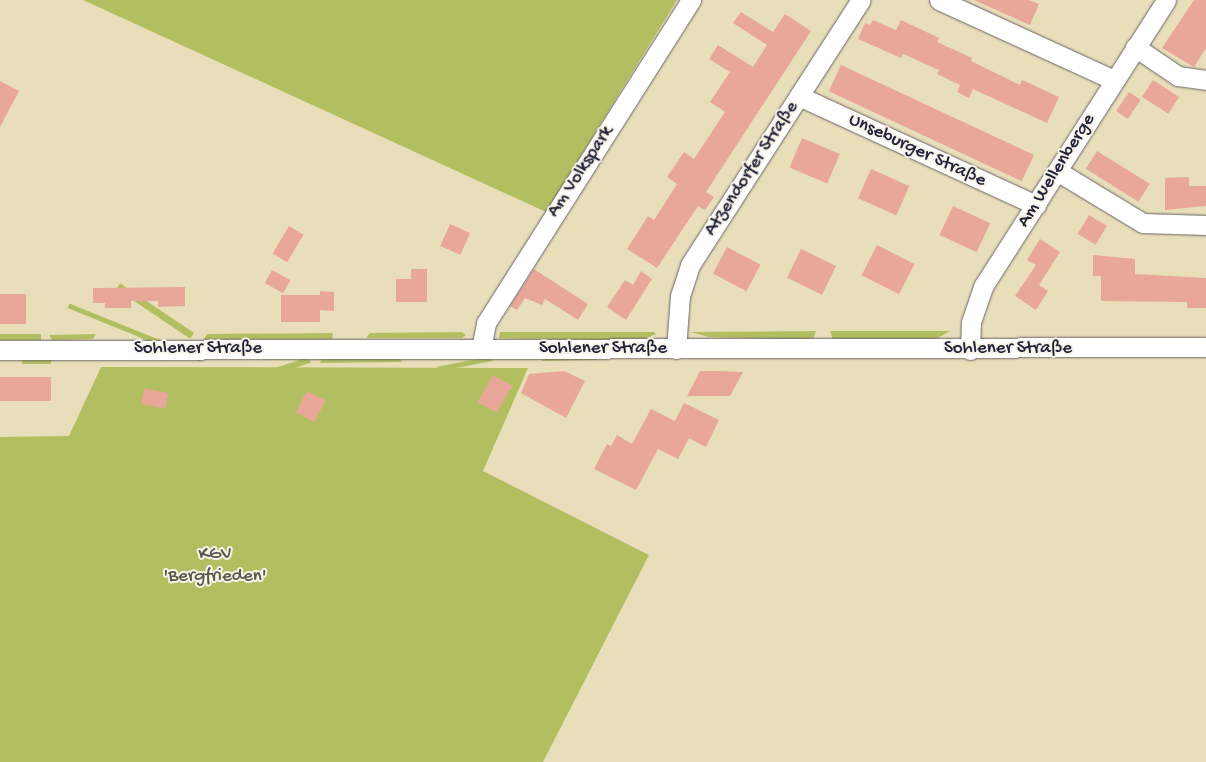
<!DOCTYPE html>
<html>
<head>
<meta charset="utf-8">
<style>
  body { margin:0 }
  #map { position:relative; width:1206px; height:762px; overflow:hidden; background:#e9deba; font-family:"Gochi Hand",sans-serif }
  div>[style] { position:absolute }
  .green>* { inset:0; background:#b2bf61; transform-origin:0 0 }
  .building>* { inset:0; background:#e8a799; transform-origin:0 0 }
  .roads { filter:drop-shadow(0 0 1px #686467) drop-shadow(0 0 1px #686467) }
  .minor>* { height:19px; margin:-9.5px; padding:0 9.5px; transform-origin:9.5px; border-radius:9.5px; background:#fff }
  span { translate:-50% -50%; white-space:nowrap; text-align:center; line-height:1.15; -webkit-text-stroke:4px #f7f3e8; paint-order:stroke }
  .street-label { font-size:19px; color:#22223b }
  .park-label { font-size:19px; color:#545948 }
</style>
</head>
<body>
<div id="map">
  <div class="green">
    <div style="clip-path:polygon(83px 0,677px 0,546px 212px)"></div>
    <div style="clip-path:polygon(816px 331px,813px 340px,709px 337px,690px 332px)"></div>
    <div style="clip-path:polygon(830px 331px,950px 331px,934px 340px,833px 340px)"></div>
    <div style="clip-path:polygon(462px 332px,466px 335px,462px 338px,366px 338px,370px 333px)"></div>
    <div style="clip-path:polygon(500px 332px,654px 332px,656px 334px,639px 341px,499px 338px)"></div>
    <div style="left:194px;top:333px;width:7px;height:89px;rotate:124deg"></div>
    <div style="clip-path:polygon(333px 333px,332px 339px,204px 339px,207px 334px)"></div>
    <div style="left:0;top:334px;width:41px;height:6px"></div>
    <div style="clip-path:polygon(96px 334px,93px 339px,52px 340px,49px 335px)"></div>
    <div style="left:492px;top:356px;width:5px;height:56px;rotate:79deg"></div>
    <div style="clip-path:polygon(544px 356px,596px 356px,597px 360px,542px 361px)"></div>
    <div style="left:202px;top:357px;width:5px;height:143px;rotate:112deg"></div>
    <div style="left:309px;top:357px;width:6px;height:99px;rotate:72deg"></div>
    <div style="clip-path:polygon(322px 357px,400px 357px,402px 362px,320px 363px)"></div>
    <div style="left:22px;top:358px;width:29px;height:6px"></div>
    <div style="clip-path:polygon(101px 367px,528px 368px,483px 471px,649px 555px,543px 762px,0 762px,0 437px,69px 436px)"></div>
  </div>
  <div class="building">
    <div style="clip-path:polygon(974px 0,1029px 0,1039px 4px,1030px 25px)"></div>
    <div style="clip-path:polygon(1194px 0,1206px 0,1206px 48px,1194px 67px,1162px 48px)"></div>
    <div style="clip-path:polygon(741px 12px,773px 32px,785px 14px,811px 31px,706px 192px,714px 197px,705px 210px,698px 206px,657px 268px,627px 249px,648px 216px,654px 220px,677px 184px,667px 177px,684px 152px,694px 159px,725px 112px,710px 102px,730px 72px,709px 59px,718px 45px,753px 67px,767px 45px,733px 23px)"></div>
    <div style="clip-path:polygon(873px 20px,896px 30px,901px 20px,939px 38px,937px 42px,972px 58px,971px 61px,1020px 85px,1022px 80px,1059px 97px,1047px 123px,973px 89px,969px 98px,957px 92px,960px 85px,937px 74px,939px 70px,903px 54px,901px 58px,858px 39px,865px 23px,870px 25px)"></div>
    <div style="left:841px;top:65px;width:213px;height:29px;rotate:25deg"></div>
    <div style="left:1153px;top:80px;width:31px;height:20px;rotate:33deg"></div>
    <div style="clip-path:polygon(0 81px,19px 91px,0 127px)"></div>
    <div style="left:1129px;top:92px;width:14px;height:23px;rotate:34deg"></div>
    <div style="left:802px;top:138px;width:41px;height:32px;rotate:23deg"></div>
    <div style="left:1097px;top:151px;width:62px;height:21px;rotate:32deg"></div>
    <div style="left:871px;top:169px;width:42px;height:32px;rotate:24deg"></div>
    <div style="clip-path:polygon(1189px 177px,1189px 186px,1206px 186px,1206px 206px,1165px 210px,1165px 178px)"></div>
    <div style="left:953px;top:206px;width:41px;height:32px;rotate:25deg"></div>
    <div style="left:1089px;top:215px;width:21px;height:22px;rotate:31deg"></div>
    <div style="left:450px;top:224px;width:22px;height:24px;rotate:24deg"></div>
    <div style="left:289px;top:226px;width:17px;height:32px;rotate:31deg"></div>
    <div style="clip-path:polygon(1040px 239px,1060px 252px,1039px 285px,1048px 291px,1036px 310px,1015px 296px,1036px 265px,1027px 260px)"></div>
    <div style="left:877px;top:245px;width:42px;height:34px;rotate:27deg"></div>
    <div style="left:727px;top:247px;width:38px;height:30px;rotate:28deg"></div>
    <div style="left:801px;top:249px;width:39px;height:32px;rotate:26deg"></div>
    <div style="clip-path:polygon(1093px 255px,1135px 259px,1135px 274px,1206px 278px,1206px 308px,1187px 308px,1187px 302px,1101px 301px,1101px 276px,1093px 276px)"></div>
    <div style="clip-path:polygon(411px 269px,427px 269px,427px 302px,396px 302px,396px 279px,411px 279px)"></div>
    <div style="clip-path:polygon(534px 269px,588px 304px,578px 320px,545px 299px,542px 305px,525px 298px,517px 310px,510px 306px)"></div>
    <div style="left:272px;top:270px;width:21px;height:15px;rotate:29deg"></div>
    <div style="clip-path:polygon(641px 271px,652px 279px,626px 320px,607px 307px,625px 280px,633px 285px)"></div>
    <div style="clip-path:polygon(185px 287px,185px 306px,158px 307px,158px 301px,131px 301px,131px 308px,105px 308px,105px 303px,93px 303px,93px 288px)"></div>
    <div style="clip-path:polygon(320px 291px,334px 292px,334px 311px,320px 310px,320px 322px,281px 322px,281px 295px,320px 295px)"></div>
    <div style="left:0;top:294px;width:26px;height:30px"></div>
    <div style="clip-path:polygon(564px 371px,585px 381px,566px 418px,521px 393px,529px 374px)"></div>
    <div style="clip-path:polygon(700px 371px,721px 371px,743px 372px,730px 396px,687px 396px)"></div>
    <div style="left:493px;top:375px;width:22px;height:31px;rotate:30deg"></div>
    <div style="left:0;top:377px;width:51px;height:24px"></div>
    <div style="left:144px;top:388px;width:25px;height:16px;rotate:12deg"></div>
    <div style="left:307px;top:391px;width:21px;height:24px;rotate:28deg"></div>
    <div style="clip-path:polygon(684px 403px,719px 420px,706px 447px,689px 438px,678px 459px,658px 449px,636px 490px,594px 469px,607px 444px,611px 446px,617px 435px,632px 444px,651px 409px,675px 421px)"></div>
  </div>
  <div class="roads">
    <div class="minor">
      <div style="left:939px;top:0;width:192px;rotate:24.6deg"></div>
      <div style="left:1135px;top:47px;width:52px;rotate:34deg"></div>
      <div style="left:1178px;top:76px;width:28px;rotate:8deg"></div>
      <div style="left:799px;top:96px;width:261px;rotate:24.7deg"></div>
      <div style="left:1057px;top:171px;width:100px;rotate:31.2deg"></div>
      <div style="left:1143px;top:223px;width:63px;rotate:1.8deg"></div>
      <div style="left:481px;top:349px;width:26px;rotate:-79deg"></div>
      <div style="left:486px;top:323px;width:383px;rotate:-57.6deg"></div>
      <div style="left:676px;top:349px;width:53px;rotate:-85.7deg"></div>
      <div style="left:680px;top:296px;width:33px;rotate:-72deg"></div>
      <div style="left:690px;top:265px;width:315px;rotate:-57.2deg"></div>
      <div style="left:0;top:350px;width:1206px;rotate:-0.14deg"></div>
      <div style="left:970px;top:350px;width:28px;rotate:-88deg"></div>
      <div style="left:971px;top:322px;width:39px;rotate:-71deg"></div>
      <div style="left:984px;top:285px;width:338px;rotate:-57.4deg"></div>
    </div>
  </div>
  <div class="street-label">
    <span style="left:917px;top:151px;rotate:25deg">Unseburger Straße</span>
    <span style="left:752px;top:169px;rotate:-57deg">Atzendorfer Straße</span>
    <span style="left:1057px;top:171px;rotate:-58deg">Am Wellenberge</span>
    <span style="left:581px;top:172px;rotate:-57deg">Am Volkspark</span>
    <span style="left:198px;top:349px">Sohlener Straße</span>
    <span style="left:603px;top:349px">Sohlener Straße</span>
    <span style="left:1008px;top:349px">Sohlener Straße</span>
  </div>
  <div class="park-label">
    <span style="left:215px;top:566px">KGV<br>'Bergfrieden'</span>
  </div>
</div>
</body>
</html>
